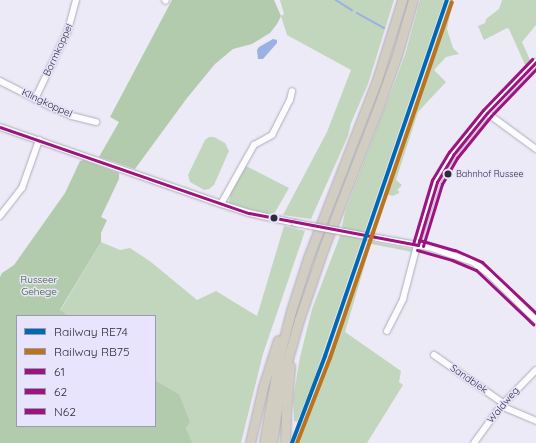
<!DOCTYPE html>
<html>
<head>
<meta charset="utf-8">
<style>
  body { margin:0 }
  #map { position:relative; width:536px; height:443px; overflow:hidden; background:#eceaf7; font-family:Quicksand,sans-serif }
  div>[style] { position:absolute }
  .green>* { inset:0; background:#c2d6be }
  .forest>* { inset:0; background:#b3cbad }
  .water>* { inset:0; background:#9bb0e3 }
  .stream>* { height:1.5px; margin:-0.75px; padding:0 0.75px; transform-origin:0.75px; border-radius:0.75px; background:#9bb0e3 }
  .roads { filter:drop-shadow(0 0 1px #aeacb7) drop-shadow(0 0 1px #aeacb7) }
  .minor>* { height:6px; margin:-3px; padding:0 3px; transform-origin:3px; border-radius:3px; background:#fcfcfe }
  .highway>* { height:9px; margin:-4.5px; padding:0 4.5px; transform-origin:4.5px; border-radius:4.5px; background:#d1cdc0 }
  .bridges { filter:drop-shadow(0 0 1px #aeacb7) drop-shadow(0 0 1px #aeacb7) }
  .minor-bridge>* { height:6px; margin:-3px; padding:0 3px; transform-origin:3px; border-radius:3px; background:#fcfcfe }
  .bus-1>* { height:3px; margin:-1.5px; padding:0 1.5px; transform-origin:1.5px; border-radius:1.5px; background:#9d1380 }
  .bus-2>* { height:3px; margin:-1.5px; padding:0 1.5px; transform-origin:1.5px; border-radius:1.5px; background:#9d1380 }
  .bus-3>* { height:3px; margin:-1.5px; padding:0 1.5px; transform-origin:1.5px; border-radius:1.5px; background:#9d1380 }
  .rail-1>* { height:4px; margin:-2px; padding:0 2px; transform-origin:2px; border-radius:2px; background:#0069b4 }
  .rail-2>* { height:4px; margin:-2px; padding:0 2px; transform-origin:2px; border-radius:2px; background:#bb741b }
  .dots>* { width:11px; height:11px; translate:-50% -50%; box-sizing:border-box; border:2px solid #e9e4fd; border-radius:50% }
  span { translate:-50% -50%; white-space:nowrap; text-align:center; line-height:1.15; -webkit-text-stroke:3px #e9e4fd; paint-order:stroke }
  .bus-label { font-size:9px; color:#2d2b36 }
  .left { translate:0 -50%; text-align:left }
  .street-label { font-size:10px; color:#2d2b36 }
  .park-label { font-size:10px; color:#305b17 }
  .legend { position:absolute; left:16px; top:315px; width:140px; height:112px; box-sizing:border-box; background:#e9e4fd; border:1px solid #9e9aad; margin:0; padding:5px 7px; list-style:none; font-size:12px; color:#2d2b36 }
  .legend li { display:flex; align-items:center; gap:8px; height:20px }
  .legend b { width:20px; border:1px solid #9e9aad }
</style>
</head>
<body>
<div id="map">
  <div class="green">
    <div style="clip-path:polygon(280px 0,394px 0,368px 84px,351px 123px,348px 136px,311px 219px,283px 215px,327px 132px,351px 70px,287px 35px,281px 16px,284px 14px)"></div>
    <div style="clip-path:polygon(420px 0,444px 0,314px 379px,297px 422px,294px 421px,293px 399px,300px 357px,312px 309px,340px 236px,345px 212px,405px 55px)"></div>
    <div style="clip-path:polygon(450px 0,453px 0,447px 29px,453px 48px,459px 54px,446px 57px,434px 70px,446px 82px,418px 112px,396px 180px,402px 185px,397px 190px,399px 191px,399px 193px,393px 196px,386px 194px)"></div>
    <div style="clip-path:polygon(502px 0,536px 0,536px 25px,522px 42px,531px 62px,526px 67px,509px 29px,507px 28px,484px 40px,478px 26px,485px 23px,486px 19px,499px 9px)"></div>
    <div style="clip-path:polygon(214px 137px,225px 143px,229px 151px,214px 185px,209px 189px,204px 190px,190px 182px,188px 175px,205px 140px,209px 137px)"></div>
    <div style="clip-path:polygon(246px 166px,289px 188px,274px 214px,263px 213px,230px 204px,229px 202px,231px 191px)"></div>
    <div style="clip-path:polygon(284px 226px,305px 231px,263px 354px,241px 443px,192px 443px,188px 436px,179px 394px,155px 380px,155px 316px,68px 316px,60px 311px,101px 242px,120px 250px,130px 248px,151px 262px,197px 300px,216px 291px,257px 316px)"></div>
    <div style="clip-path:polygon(369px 242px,374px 242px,411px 249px,413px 252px,371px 244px,345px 332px,401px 371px,399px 382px,403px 385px,367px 443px,296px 443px,321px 381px)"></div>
  </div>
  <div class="forest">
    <div style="clip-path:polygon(172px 0,274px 0,281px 16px,277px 24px,270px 33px,252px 44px,233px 49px,215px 64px,187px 98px,135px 169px,99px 157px,119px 122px,110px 117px)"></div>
    <div style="clip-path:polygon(84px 160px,119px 173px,119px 179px,101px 217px,107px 220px,101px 233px,101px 242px,60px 310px,68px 316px,17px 316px,17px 426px,155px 426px,155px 380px,179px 394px,190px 422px,186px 428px,192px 443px,0 443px,0 277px,2px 273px,14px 265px,65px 193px,80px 161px)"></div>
  </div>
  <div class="water">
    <div style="clip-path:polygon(273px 39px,277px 40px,277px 43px,263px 59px,258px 59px,257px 50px,259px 47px)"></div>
  </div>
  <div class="stream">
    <div style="left:336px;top:0;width:19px;rotate:32deg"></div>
    <div style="left:357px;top:13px;width:31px;rotate:29deg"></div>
  </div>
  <div class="roads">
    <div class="minor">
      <div style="left:165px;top:0;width:1px;rotate:45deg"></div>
      <div style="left:0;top:81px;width:59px;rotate:27deg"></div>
      <div style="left:53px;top:108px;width:21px;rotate:23deg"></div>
      <div style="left:72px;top:116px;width:25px;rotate:14deg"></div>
      <div style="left:35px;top:99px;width:76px;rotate:-64.4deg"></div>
      <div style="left:68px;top:30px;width:31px;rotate:-75deg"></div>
      <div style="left:487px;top:113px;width:61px;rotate:36.3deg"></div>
      <div style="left:0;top:127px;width:234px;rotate:19.2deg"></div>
      <div style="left:221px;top:204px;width:29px;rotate:18deg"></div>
      <div style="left:249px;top:213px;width:47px;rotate:12.3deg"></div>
      <div style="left:221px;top:204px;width:68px;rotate:-60.8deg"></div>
      <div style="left:254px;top:145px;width:21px;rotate:-29deg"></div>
      <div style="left:272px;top:135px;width:39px;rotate:-63deg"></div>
      <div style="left:290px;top:100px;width:9px;rotate:-77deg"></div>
      <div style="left:0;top:216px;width:36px;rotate:-52deg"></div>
      <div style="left:22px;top:188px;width:51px;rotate:-70.5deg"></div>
      <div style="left:372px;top:237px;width:57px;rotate:10.1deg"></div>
      <div style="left:428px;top:247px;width:47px;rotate:18.4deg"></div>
      <div style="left:473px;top:262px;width:20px;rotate:37deg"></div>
      <div style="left:489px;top:274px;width:66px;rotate:44.4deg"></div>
      <div style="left:387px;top:331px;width:36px;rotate:-63deg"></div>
      <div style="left:403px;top:299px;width:63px;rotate:-75.3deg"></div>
      <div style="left:419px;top:238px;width:59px;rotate:-72.2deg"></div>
      <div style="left:437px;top:182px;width:16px;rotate:-63deg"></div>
      <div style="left:444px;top:168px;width:22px;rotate:-56deg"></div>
      <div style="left:456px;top:150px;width:48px;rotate:-50deg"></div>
      <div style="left:487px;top:113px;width:71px;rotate:-46.1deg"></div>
      <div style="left:434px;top:355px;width:84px;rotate:34.8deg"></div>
      <div style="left:501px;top:406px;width:38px;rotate:23deg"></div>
      <div style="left:474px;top:443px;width:46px;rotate:-53.9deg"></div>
      <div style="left:501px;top:406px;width:50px;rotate:-45.8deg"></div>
    </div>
    <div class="highway">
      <div style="left:250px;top:443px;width:57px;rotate:-76.9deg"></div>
      <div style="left:263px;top:387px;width:49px;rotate:-72.3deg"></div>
      <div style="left:264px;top:443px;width:86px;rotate:-80deg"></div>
      <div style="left:279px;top:358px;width:49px;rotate:-75.7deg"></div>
      <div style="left:291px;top:311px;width:56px;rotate:-72.2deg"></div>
      <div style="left:308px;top:258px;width:191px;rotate:-68.8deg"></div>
      <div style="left:377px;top:80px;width:84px;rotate:-72.6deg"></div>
      <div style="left:272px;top:443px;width:61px;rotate:-81.5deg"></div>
      <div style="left:281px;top:383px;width:66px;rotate:-74.1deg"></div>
      <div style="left:299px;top:320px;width:77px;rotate:-71.1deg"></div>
      <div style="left:324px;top:247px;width:152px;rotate:-68.8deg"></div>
      <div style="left:379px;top:105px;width:53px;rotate:-70.2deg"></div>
      <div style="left:397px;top:55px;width:57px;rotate:-73.8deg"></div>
      <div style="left:285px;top:443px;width:32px;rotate:-88deg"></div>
      <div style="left:286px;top:411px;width:45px;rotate:-84.9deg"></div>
    </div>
  </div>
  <div class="bridges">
    <div class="minor-bridge">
      <div style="left:295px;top:223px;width:78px;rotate:10.3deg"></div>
    </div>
  </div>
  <div class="bus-1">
    <div style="left:0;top:127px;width:263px;rotate:19.1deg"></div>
    <div style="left:249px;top:213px;width:172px;rotate:10.7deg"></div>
    <div style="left:418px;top:245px;width:66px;rotate:-73.2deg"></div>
    <div style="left:437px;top:182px;width:31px;rotate:-59deg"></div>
    <div style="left:453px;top:155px;width:54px;rotate:-51deg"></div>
    <div style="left:487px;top:113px;width:71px;rotate:-46.1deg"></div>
  </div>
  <div class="bus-2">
    <div style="left:423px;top:246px;width:65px;rotate:-73deg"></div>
    <div style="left:442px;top:184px;width:30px;rotate:-60deg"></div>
    <div style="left:457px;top:158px;width:54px;rotate:-51deg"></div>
    <div style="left:491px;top:116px;width:65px;rotate:-46.2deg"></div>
    <div style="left:417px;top:250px;width:36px;rotate:16deg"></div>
    <div style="left:452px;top:260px;width:26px;rotate:23deg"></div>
    <div style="left:476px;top:270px;width:79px;rotate:43.5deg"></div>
  </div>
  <div class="bus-3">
    <div style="left:419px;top:240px;width:37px;rotate:16deg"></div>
    <div style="left:455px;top:250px;width:30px;rotate:24deg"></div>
    <div style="left:482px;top:262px;width:74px;rotate:43.4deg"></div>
    <div style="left:413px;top:244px;width:67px;rotate:-73.5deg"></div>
    <div style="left:432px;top:180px;width:33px;rotate:-59deg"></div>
    <div style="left:449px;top:152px;width:54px;rotate:-51deg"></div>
    <div style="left:483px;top:110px;width:71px;rotate:-46.1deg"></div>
  </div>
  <div class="rail-1">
    <div style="left:292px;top:443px;width:93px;rotate:-69.2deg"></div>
    <div style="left:325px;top:356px;width:376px;rotate:-71.1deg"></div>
  </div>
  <div class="rail-2">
    <div style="left:297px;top:443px;width:91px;rotate:-68.8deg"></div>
    <div style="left:330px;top:358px;width:376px;rotate:-71.1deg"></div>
  </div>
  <div class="dots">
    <div style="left:448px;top:174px;background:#2d2b36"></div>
    <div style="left:274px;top:218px;background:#2d2b36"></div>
  </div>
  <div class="bus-label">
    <span class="left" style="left:456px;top:174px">Bahnhof Russee</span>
  </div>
  <div class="street-label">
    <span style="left:58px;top:50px;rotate:-65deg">Bormkoppel</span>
    <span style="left:47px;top:103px;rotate:25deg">Klingkoppel</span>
    <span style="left:469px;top:379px;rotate:35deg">Sandblek</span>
    <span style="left:503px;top:405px;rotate:-50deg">Waldweg</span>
  </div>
  <div class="park-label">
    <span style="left:39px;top:285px">Russeer<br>Gehege</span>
  </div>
  <ul class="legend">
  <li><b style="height:5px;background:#0069b4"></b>Railway RE74</li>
  <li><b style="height:5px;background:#bb741b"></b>Railway RB75</li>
  <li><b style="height:5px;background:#9d1380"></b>61</li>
  <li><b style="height:5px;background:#9d1380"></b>62</li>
  <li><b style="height:5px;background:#9d1380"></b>N62</li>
  </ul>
</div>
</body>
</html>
